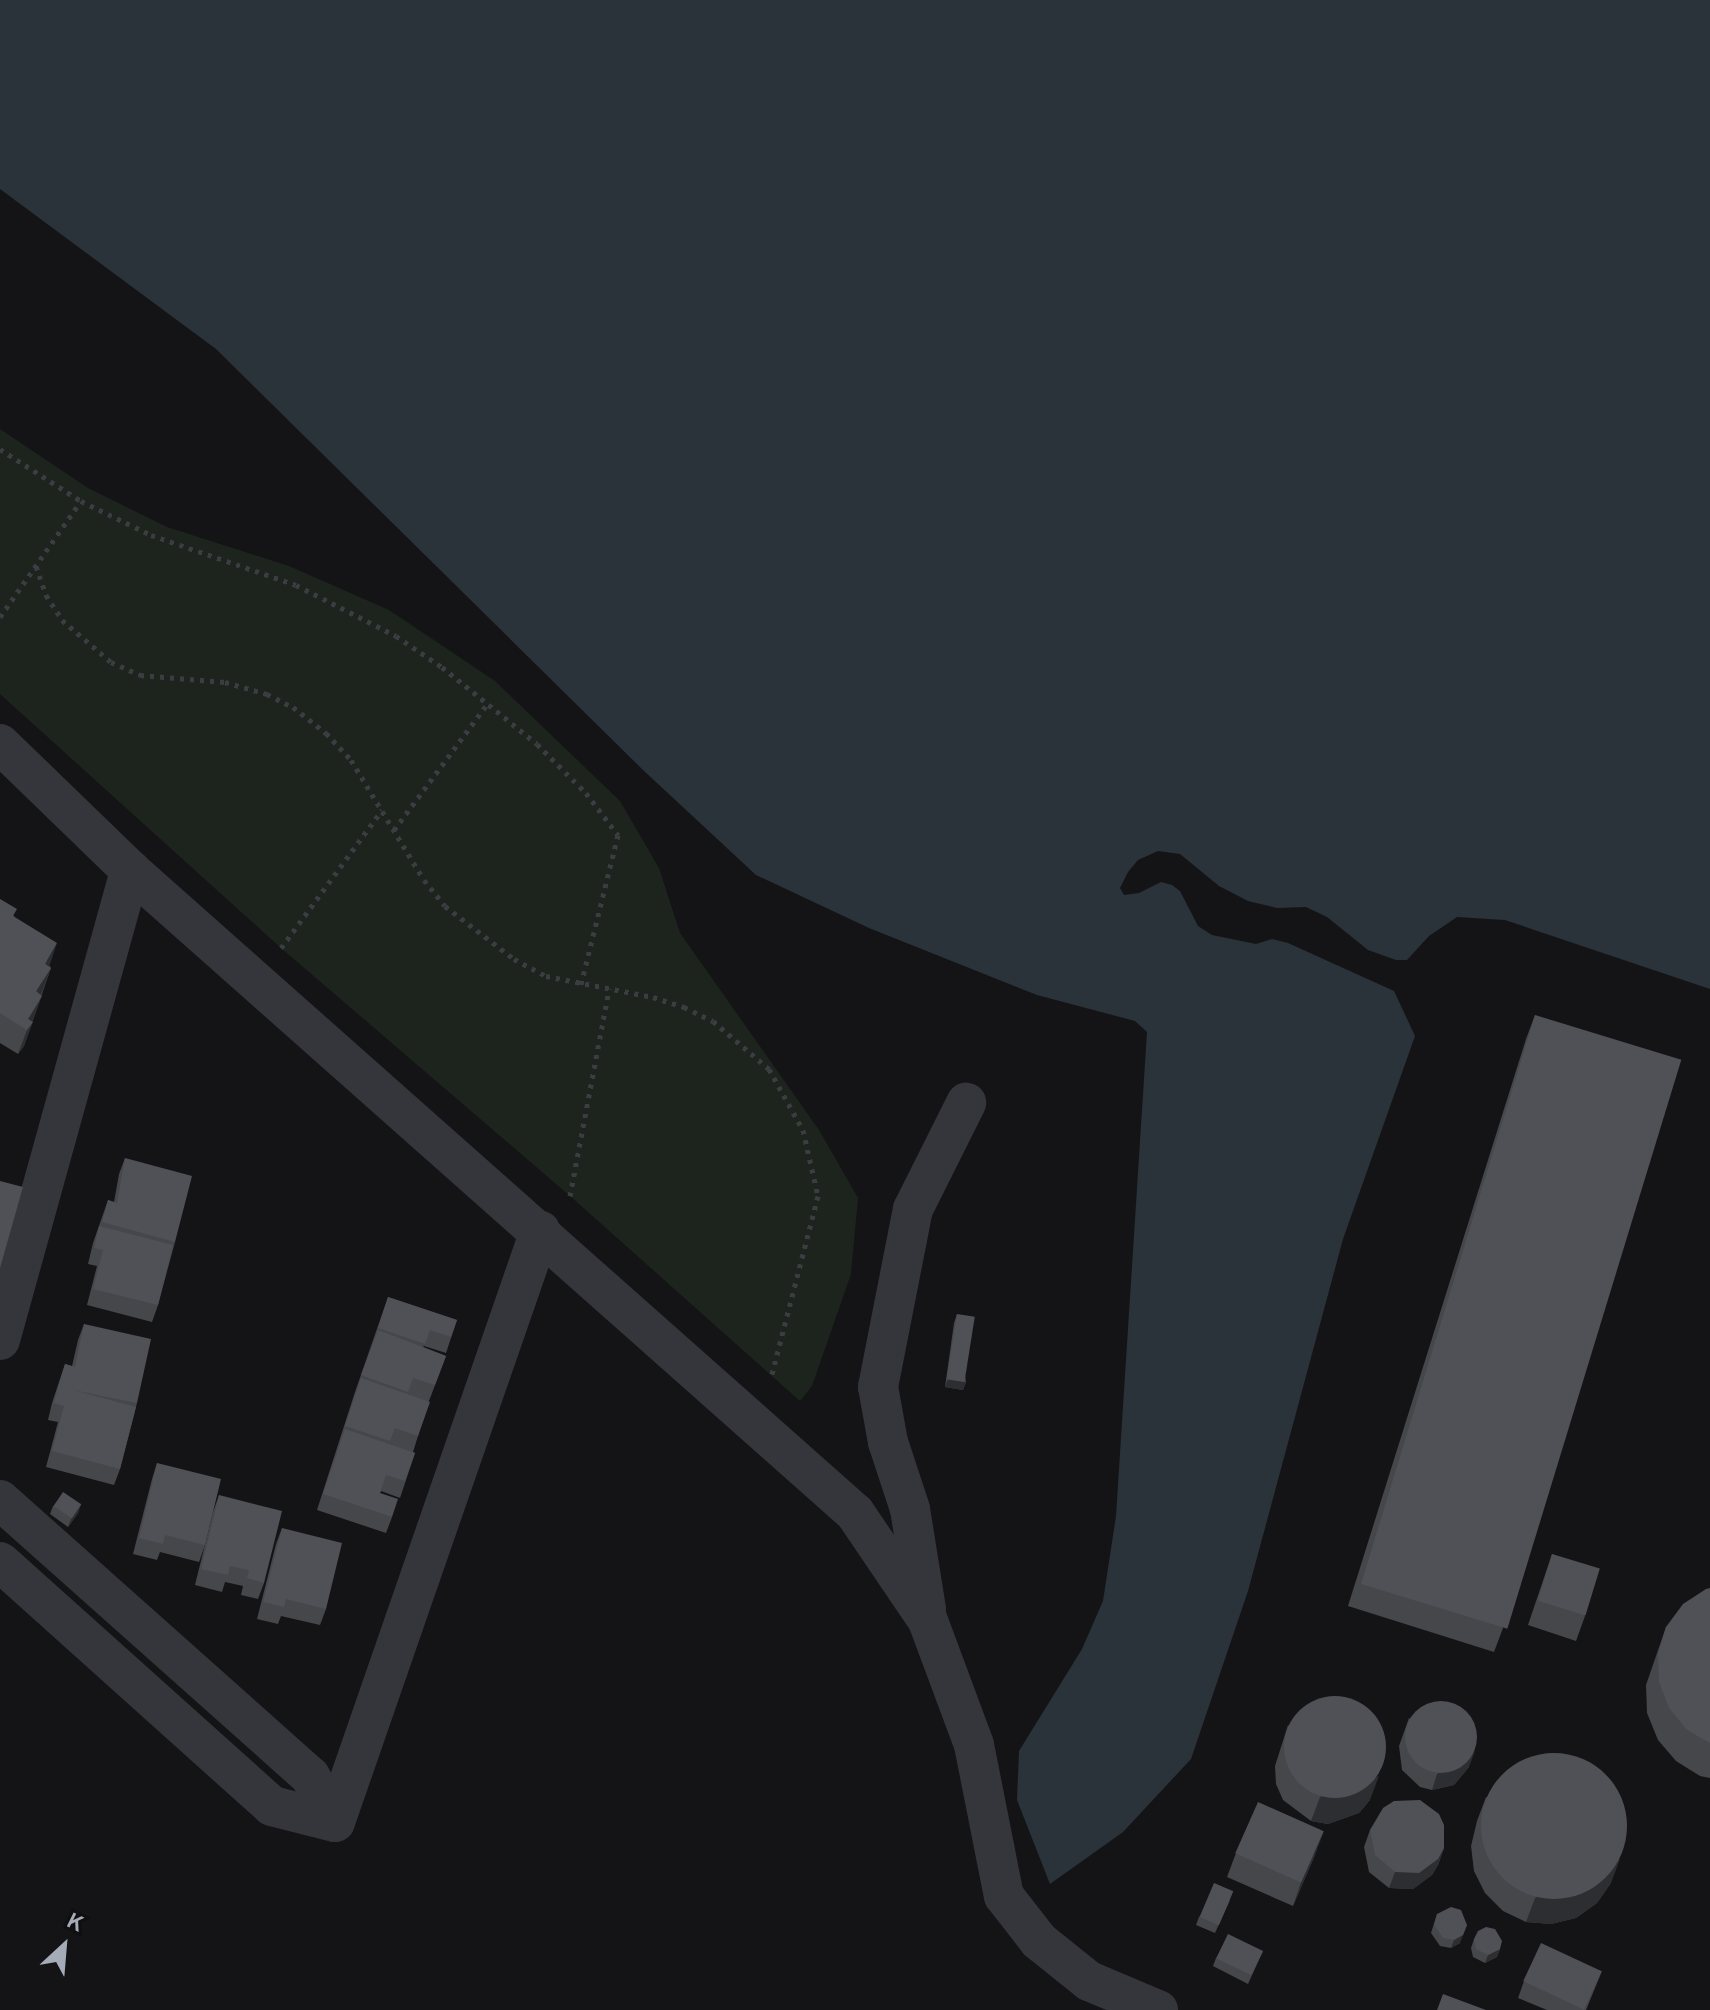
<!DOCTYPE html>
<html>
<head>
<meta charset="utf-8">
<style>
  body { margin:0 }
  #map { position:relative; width:1710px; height:2010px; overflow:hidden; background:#141416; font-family:Overpass,sans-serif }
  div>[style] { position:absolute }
  .green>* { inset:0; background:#1c241d }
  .water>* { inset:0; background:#2a333a }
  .path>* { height:5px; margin-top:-2.5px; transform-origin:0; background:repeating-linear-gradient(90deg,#3b3d42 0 4px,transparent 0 10px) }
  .minor>* { height:40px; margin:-20px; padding:0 20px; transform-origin:20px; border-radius:20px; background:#35363b }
  .wall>* { inset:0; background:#45474b }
  .shaded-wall>* { inset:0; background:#2d2e31 }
  .building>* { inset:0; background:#505157; transform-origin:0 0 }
  .round { border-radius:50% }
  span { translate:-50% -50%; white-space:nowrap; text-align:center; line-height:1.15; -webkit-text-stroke:8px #0f0f11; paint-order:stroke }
  .north { position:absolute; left:24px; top:1906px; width:80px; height:80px; -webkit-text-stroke:6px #0f0f11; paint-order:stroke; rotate:26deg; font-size:22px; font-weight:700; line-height:32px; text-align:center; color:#a5abb7 }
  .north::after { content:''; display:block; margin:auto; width:28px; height:36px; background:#a5abb7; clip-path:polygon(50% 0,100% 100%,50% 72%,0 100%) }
</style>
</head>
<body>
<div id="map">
  <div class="green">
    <div style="clip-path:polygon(0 429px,88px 488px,167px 527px,289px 566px,389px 610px,495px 681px,620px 801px,659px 868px,680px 933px,819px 1130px,858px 1198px,851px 1274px,812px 1386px,800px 1401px,570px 1196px,281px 948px,0 694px)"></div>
  </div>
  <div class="water">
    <div style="clip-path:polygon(0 0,1710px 0,1710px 989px,1505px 920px,1457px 917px,1429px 936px,1407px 960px,1396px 960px,1368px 950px,1327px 917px,1306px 907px,1277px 908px,1248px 901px,1219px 886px,1180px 854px,1158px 851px,1138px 860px,1128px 872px,1120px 888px,1124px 895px,1139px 893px,1161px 882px,1172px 885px,1180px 891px,1198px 926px,1212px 935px,1256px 944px,1272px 939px,1288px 943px,1394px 991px,1415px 1036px,1343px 1239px,1248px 1591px,1191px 1759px,1123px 1832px,1050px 1884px,1017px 1800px,1019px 1751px,1082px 1649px,1103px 1601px,1116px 1516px,1147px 1032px,1135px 1021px,1037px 995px,869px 928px,756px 875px,643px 770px,216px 349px,0 189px)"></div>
  </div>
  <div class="path">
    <div style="left:0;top:449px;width:96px;rotate:32.7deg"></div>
    <div style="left:81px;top:501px;width:78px;rotate:25.9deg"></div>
    <div style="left:151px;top:535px;width:153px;rotate:19deg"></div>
    <div style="left:296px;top:585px;width:112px;rotate:27deg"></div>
    <div style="left:396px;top:636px;width:55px;rotate:34deg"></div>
    <div style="left:442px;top:667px;width:122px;rotate:39deg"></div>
    <div style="left:537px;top:744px;width:69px;rotate:45deg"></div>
    <div style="left:586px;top:793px;width:53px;rotate:52.7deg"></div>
    <div style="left:618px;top:835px;width:154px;rotate:103.9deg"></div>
    <div style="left:36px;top:566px;width:31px;rotate:71deg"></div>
    <div style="left:46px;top:595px;width:30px;rotate:57deg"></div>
    <div style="left:62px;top:620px;width:65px;rotate:40.6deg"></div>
    <div style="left:111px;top:662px;width:32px;rotate:24deg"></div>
    <div style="left:140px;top:675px;width:85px;rotate:4.7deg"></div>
    <div style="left:225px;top:682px;width:44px;rotate:15.9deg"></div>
    <div style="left:267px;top:694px;width:29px;rotate:27deg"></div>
    <div style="left:293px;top:707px;width:42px;rotate:38.2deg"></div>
    <div style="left:326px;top:733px;width:37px;rotate:47deg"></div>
    <div style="left:351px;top:760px;width:140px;rotate:58.7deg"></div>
    <div style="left:424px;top:880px;width:33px;rotate:51deg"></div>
    <div style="left:445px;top:906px;width:87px;rotate:37.5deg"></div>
    <div style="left:514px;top:959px;width:36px;rotate:28deg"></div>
    <div style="left:546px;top:976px;width:109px;rotate:11.1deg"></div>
    <div style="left:653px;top:997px;width:33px;rotate:18deg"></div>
    <div style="left:684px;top:1007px;width:32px;rotate:26deg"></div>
    <div style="left:713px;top:1021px;width:74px;rotate:40.6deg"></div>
    <div style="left:769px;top:1069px;width:70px;rotate:60.9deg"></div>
    <div style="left:803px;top:1130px;width:68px;rotate:77.2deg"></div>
    <div style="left:818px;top:1196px;width:184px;rotate:104.5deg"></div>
    <div style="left:0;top:617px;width:141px;rotate:-55.1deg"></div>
    <div style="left:394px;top:830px;width:158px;rotate:-53.5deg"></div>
    <div style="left:281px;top:948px;width:171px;rotate:-53.8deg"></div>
    <div style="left:570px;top:1196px;width:211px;rotate:-79.3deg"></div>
  </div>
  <div class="minor">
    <div style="left:0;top:744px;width:181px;rotate:44.1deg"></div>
    <div style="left:130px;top:870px;width:969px;rotate:41.57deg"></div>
    <div style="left:855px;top:1513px;width:130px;rotate:55.9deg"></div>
    <div style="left:928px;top:1621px;width:132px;rotate:69.6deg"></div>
    <div style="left:974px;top:1745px;width:154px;rotate:78.8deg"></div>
    <div style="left:1004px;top:1896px;width:57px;rotate:52.1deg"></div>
    <div style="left:1039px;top:1941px;width:64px;rotate:38.7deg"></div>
    <div style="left:1089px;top:1981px;width:75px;rotate:22.8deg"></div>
    <div style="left:0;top:1340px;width:488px;rotate:-74.5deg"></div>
    <div style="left:0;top:1500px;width:415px;rotate:41.7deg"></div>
    <div style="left:310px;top:1776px;width:52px;rotate:61.5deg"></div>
    <div style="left:0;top:1562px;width:365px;rotate:41.9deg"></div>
    <div style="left:272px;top:1806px;width:65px;rotate:14.3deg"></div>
    <div style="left:926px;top:1609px;width:101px;rotate:-99.1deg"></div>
    <div style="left:910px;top:1509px;width:71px;rotate:-108.2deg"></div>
    <div style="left:888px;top:1442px;width:56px;rotate:-100.3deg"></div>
    <div style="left:878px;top:1387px;width:181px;rotate:-78.9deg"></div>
    <div style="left:913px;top:1209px;width:119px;rotate:-63.4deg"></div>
    <div style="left:335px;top:1822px;width:626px;rotate:-70.87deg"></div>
  </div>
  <div class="wall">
    <div style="clip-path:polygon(0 899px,14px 916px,51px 968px,24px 1046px,18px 1054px,0 1043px)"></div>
    <div style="clip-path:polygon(1535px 1015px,1503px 1628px,1494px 1652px,1348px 1606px,1526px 1039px)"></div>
    <div style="clip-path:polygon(125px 1158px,175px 1242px,158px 1305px,152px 1322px,87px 1305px,97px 1266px,88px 1264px,93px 1243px,108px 1200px,114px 1202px,119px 1174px)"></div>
    <div style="clip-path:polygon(388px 1297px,457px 1320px,446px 1353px,424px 1346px,423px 1347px,446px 1356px,429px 1401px,413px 1452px,415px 1453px,400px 1498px,381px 1491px,380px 1493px,392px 1517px,386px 1533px,317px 1510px,355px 1392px)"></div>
    <div style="clip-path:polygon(957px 1314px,966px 1382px,963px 1390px,945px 1387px,954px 1323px)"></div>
    <div style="clip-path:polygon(84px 1324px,137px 1403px,120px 1469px,114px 1485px,46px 1467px,58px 1422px,48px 1420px,52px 1403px,65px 1364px,72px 1366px,78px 1340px)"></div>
    <div style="clip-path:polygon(157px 1463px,205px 1545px,199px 1562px,160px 1552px,157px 1560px,133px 1554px,152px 1479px)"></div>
    <div style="clip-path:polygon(219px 1495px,264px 1583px,258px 1599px,241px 1595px,243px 1586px,225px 1582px,222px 1592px,195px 1585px,213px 1512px)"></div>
    <div style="clip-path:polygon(81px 1504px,78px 1513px,68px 1527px,50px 1514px,53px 1506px)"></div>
    <div style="clip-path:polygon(282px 1528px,326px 1609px,320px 1625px,281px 1616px,278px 1624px,257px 1619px,276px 1544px)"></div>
    <div style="clip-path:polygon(1552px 1554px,1585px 1616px,1576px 1641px,1528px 1625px)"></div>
    <div style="clip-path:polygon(1710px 1588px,1710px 1778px,1700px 1776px,1676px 1761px,1658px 1740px,1647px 1713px,1646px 1685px,1666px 1627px)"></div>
    <div style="clip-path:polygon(1409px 1718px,1469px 1767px,1454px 1785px,1432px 1790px,1420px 1787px,1402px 1770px,1399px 1746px)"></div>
    <div style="clip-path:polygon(1288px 1725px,1370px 1800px,1359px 1813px,1328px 1824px,1311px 1821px,1283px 1800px,1276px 1784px,1275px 1766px)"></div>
    <div style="clip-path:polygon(1486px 1797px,1611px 1883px,1597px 1903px,1576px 1918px,1551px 1924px,1526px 1922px,1503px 1911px,1485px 1893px,1474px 1871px,1471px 1846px,1477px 1821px)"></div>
    <div style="clip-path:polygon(1370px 1830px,1444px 1848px,1438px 1865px,1432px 1875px,1413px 1889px,1389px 1888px,1369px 1872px,1364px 1847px)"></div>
    <div style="clip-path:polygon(1236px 1853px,1315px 1855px,1293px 1906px,1227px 1877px)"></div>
    <div style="clip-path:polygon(1230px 1900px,1215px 1933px,1196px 1925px,1199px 1917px)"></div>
    <div style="clip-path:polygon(1437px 1914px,1460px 1943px,1451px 1948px,1440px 1946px,1431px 1933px)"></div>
    <div style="clip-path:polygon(1474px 1939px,1500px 1949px,1497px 1957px,1485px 1963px,1473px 1957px,1471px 1948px)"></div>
    <div style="clip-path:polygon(1263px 1951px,1248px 1984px,1213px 1966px,1216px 1958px)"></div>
    <div style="clip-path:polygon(1602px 1971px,1586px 2010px,1547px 2010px,1518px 1998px,1524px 1981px)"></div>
  </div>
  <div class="shaded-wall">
    <div style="clip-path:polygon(57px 943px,49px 967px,45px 964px)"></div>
    <div style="clip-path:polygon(51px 968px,42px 992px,27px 1016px,36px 991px)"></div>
    <div style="clip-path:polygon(42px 996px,33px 1020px,27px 1030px,28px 1019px)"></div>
    <div style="clip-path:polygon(33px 1022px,24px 1046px,18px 1054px,27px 1030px)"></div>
    <div style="clip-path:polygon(948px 1379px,966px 1382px,963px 1390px,945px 1387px)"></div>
    <div style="clip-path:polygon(81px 1504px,78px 1513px,68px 1527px,71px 1519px)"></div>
    <div style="clip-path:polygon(1475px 1751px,1469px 1767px,1454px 1785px,1432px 1790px,1437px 1774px)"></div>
    <div style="clip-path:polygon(1379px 1776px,1370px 1800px,1359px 1813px,1328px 1824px,1311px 1821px,1320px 1797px)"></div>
    <div style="clip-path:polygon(1324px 1831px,1315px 1855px,1293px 1906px,1301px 1882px)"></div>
    <div style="clip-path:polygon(1444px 1848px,1438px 1865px,1432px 1875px,1413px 1889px,1389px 1888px,1395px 1872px)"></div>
    <div style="clip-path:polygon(1620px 1859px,1611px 1883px,1597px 1903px,1576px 1918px,1551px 1924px,1526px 1922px,1535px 1898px)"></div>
    <div style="clip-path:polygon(1467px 1925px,1460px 1943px,1451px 1948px,1454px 1940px)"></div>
    <div style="clip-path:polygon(1500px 1949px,1497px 1957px,1485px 1963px,1488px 1955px)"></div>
  </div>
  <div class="building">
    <div style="clip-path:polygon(0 899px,17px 909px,13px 916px,57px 943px,45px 964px,51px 968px,36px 991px,42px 996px,28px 1019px,33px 1022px,27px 1030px,0 1013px)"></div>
    <div style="left:1535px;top:1015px;width:153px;height:595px;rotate:17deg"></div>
    <div style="clip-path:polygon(125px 1158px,192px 1176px,175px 1242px,102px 1222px,108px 1200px,117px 1203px)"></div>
    <div style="clip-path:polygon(0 1181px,23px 1187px,0 1268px)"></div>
    <div style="clip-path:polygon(99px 1226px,173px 1245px,158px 1305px,93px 1289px,103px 1250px,94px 1248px)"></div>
    <div style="clip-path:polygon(388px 1297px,457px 1320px,451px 1337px,430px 1330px,425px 1344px,378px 1328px)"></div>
    <div style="left:957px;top:1314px;width:18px;height:66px;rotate:9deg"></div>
    <div style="clip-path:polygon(84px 1324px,151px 1339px,137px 1403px,73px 1390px,136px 1407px,120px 1469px,52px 1451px,64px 1406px,54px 1403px,58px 1387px,65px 1364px,75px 1367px)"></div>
    <div style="clip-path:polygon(378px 1330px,446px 1356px,435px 1385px,413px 1378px,408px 1392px,361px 1375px)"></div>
    <div style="clip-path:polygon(361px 1378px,430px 1402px,418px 1436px,395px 1428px,390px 1441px,345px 1426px)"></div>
    <div style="clip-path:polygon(345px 1429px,415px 1453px,405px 1481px,386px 1475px,380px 1493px,398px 1499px,392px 1517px,323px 1494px)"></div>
    <div style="clip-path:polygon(157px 1463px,221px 1479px,205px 1545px,165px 1535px,163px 1544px,139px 1538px)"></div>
    <div style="left:63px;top:1492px;width:22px;height:17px;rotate:34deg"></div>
    <div style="clip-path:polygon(219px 1495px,282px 1511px,264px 1583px,247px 1578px,249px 1570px,230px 1566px,228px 1575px,201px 1569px)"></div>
    <div style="clip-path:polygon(282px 1528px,342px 1543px,326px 1609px,286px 1599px,284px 1607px,263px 1602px)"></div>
    <div style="left:1552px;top:1554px;width:50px;height:49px;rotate:17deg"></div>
    <div style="clip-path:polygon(1710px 1588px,1710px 1743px,1687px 1730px,1669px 1708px,1659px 1682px,1658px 1654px,1666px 1627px,1683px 1604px,1706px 1589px)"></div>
    <div class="round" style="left:1284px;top:1696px;width:102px;height:102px"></div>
    <div class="round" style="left:1405px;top:1701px;width:72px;height:72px"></div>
    <div class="round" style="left:1481px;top:1753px;width:146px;height:146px"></div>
    <div style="clip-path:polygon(1420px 1800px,1439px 1814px,1444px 1825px,1444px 1848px,1438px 1859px,1419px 1873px,1395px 1872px,1375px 1855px,1370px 1830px,1383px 1808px,1394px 1801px)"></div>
    <div style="left:1258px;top:1802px;width:72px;height:56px;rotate:24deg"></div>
    <div style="left:1214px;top:1883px;width:21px;height:37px;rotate:23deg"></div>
    <div style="clip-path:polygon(1451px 1907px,1461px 1910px,1467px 1925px,1463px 1935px,1454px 1940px,1443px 1938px,1434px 1925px,1437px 1914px)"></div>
    <div style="clip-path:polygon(1486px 1927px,1495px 1929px,1502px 1941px,1500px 1949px,1488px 1955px,1476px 1949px,1474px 1939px,1478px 1931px)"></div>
    <div style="left:1228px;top:1934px;width:39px;height:27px;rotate:26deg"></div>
    <div style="left:1541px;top:1943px;width:67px;height:42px;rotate:25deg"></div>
    <div style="clip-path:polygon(1443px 1994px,1486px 2010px,1437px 2010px)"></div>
  </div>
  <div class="north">K</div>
</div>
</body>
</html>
